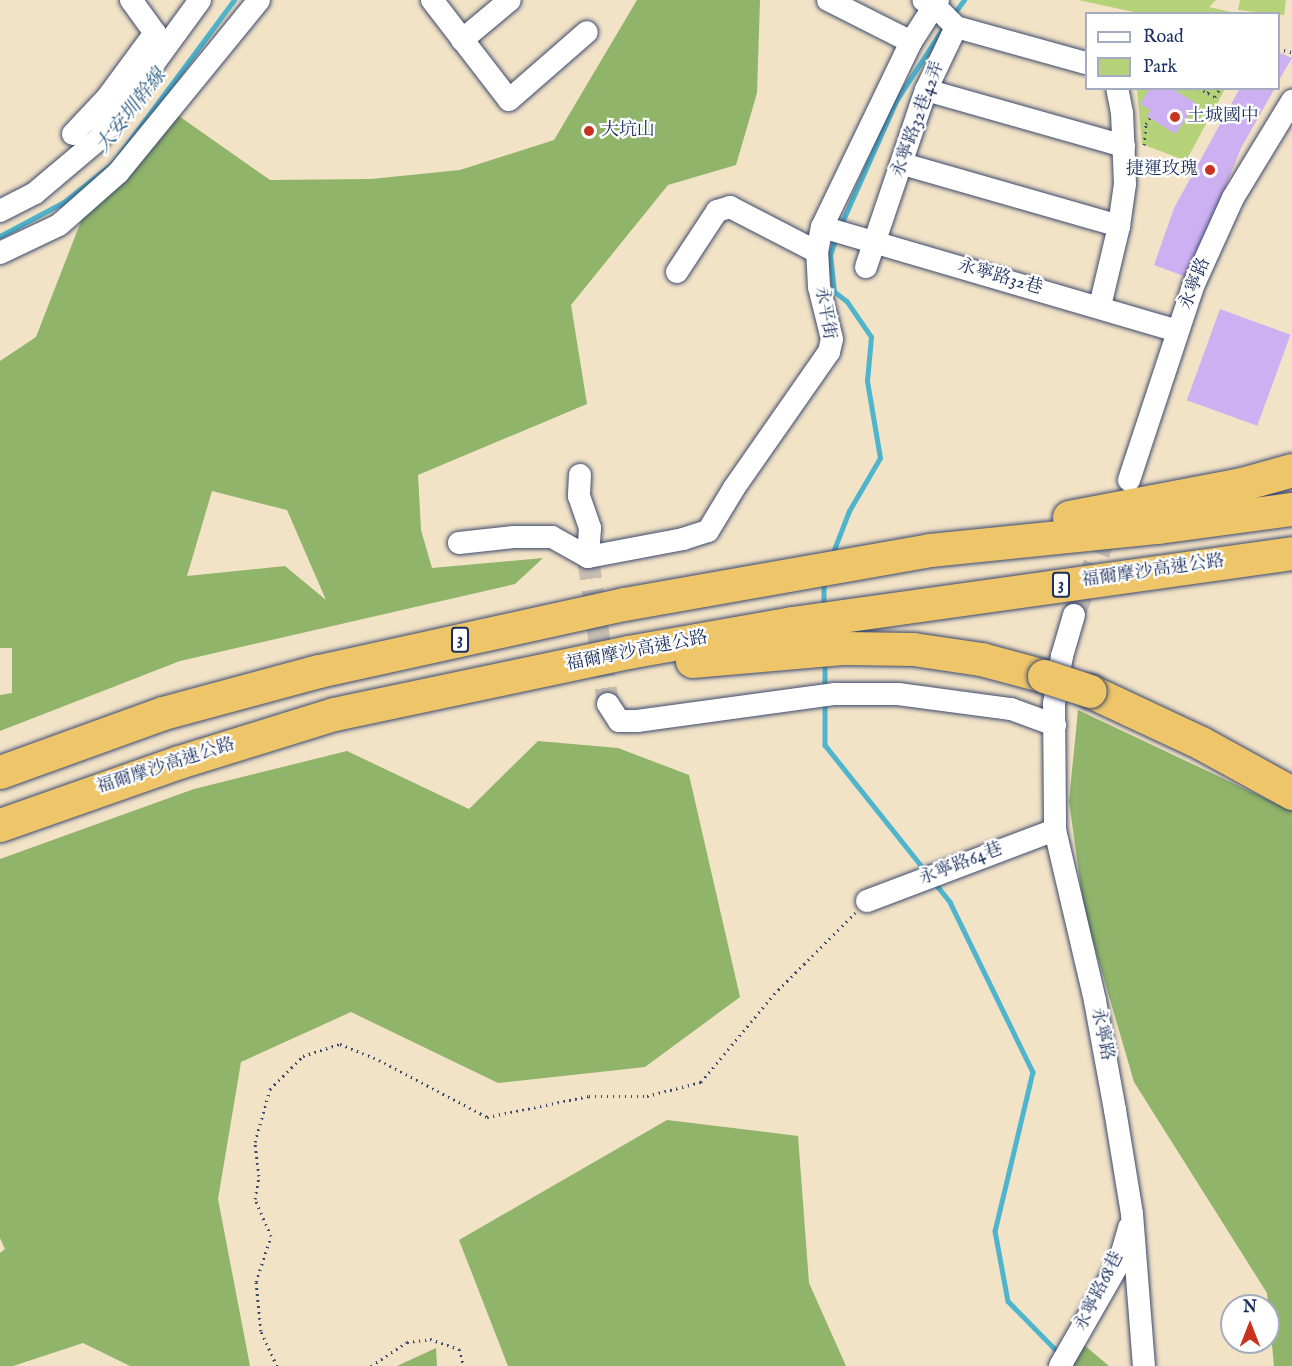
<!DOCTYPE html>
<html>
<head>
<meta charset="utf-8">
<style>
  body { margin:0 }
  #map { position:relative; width:1292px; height:1366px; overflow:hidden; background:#f2e2c6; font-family:"IM FELL English","Noto Serif TC",serif }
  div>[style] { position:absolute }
  .green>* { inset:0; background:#b6d279 }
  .forest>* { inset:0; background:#90b469 }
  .stream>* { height:4.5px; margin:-2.25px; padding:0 2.25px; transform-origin:2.25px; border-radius:2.25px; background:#4eb5cd }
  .building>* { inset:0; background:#cdb0f2; transform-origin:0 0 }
  .minor-tunnel>* { height:22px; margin-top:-11px; transform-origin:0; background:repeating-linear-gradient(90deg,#c7beb1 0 22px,transparent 0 33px) }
  .path>* { height:3px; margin-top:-1.5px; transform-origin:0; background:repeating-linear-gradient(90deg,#3b4a6e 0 1.5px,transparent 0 6px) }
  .roads { filter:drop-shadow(0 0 2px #3b4a6e) drop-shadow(0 0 2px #3b4a6e) }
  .minor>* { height:22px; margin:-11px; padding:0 11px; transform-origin:11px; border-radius:11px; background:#fff }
  .highway>* { height:33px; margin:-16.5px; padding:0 16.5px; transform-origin:16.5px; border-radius:16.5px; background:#eec569 }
  .bridges { filter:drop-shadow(0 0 2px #3b4a6e) drop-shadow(0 0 2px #3b4a6e) }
  .highway-bridge>* { height:33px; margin:-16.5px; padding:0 16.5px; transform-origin:16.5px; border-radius:16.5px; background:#eec569 }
  .dots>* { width:16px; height:16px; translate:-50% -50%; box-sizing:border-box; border:3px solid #fff; border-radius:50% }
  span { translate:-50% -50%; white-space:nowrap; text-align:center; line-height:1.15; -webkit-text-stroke:4.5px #fff; paint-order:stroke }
  .shield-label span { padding:2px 4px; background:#fff; border:2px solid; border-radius:4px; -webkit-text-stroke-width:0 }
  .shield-label { font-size:16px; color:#1b2f5e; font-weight:700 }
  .poi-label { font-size:18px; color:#1b2f5e }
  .left { translate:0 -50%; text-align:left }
  .right { translate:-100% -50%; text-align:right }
  .street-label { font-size:18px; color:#1b2f5e }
  .water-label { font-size:20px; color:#2d5e85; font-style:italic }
  .legend { position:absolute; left:1085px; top:12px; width:195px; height:78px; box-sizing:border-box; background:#fff; border:2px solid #a4acbf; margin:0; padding:8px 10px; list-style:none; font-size:18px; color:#1b2f5e }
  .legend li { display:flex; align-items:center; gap:12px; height:30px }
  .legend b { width:30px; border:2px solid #a4acbf }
  .north { position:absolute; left:1220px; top:1294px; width:60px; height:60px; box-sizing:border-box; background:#fff; border:2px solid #a4acbf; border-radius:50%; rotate:0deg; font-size:16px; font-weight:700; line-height:24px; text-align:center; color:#1b2f5e }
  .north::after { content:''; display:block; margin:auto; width:21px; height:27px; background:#c8321e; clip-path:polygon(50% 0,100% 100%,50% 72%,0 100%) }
</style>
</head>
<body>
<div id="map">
  <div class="green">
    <div style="clip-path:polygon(1078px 0,1216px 0,1209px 7px,1236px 13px,1139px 13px)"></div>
    <div style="clip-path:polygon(1240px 0,1286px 0,1284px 15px,1238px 10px)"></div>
    <div style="clip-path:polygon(1137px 89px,1225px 89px,1186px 161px,1142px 144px)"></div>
  </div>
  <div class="forest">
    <div style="clip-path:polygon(evenodd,637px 0,760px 0,757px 93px,736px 165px,668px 185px,571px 305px,587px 404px,418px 475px,421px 530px,432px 568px,543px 558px,515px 584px,180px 661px,0 731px,0 695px,12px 693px,12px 648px,0 648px,0 361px,36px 337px,83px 216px,176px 114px,270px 180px,371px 179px,460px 170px,554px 140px,637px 0,212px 491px,287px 510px,326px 600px,285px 566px,187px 576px,212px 491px)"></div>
    <div style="clip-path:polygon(1078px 710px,1292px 811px,1292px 1366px,1274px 1366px,1267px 1293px,1134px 1082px,1084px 910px,1069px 801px)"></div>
    <div style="clip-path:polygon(538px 741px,618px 748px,689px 775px,740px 997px,645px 1067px,498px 1083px,351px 1012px,241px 1062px,218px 1199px,250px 1366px,130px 1366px,83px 1343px,13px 1366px,0 1366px,0 1253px,5px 1249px,0 1238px,0 859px,194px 789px,347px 751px,469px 809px)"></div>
    <div style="clip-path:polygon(667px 1120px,798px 1136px,809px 1283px,846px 1366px,508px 1366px,459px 1240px)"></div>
    <div style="clip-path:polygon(1083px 1344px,1109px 1366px,1069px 1366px)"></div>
    <div style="clip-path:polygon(436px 1348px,437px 1366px,397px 1366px)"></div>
  </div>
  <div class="stream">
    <div style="left:952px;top:16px;width:20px;rotate:-53deg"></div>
    <div style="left:840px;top:227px;width:138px;rotate:-66deg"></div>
    <div style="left:896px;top:101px;width:90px;rotate:-57.2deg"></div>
    <div style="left:0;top:236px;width:72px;rotate:-28deg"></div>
    <div style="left:64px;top:202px;width:63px;rotate:-38.5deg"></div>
    <div style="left:113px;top:163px;width:203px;rotate:-53.4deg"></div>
    <div style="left:832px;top:555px;width:47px;rotate:-68.9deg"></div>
    <div style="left:849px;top:511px;width:61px;rotate:-59.7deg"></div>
    <div style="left:880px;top:458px;width:78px;rotate:-99.6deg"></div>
    <div style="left:867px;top:381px;width:44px;rotate:-84.8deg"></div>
    <div style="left:871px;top:337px;width:42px;rotate:-124.4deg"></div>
    <div style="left:847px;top:302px;width:16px;rotate:-142deg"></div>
    <div style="left:834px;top:292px;width:37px;rotate:-96deg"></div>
    <div style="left:830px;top:255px;width:18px;rotate:-71deg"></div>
    <div style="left:824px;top:580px;width:28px;rotate:90deg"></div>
    <div style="left:825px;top:661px;width:28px;rotate:90deg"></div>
    <div style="left:825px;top:700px;width:45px;rotate:90deg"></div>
    <div style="left:825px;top:745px;width:164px;rotate:51.4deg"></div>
    <div style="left:934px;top:882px;width:26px;rotate:51deg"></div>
    <div style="left:950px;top:902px;width:189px;rotate:64deg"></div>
    <div style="left:1033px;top:1072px;width:163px;rotate:103.4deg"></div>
    <div style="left:995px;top:1231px;width:71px;rotate:79.5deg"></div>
    <div style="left:1008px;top:1301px;width:73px;rotate:45.6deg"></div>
  </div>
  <div class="building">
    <div style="clip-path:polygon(1278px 52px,1292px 58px,1278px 82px)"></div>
    <div style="clip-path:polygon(1150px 88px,1171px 88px,1197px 104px,1175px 134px,1147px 116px,1151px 110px,1140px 104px)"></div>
    <div style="clip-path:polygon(1240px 88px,1275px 88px,1241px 148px,1189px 278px,1154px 265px,1174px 208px)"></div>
    <div style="left:1220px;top:309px;width:75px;height:97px;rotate:20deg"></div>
  </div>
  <div class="minor-tunnel">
    <div style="left:588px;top:557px;width:148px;rotate:82.3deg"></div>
    <div style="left:1074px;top:615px;width:102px;rotate:-68.2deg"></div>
  </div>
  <div class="path">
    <div style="left:1278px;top:49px;width:14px;rotate:12deg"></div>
    <div style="left:1198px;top:88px;width:11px;rotate:27deg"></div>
    <div style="left:1208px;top:93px;width:6px;rotate:-59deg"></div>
    <div style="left:1208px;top:93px;width:8px;rotate:30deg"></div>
    <div style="left:1215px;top:97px;width:10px;rotate:-61deg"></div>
    <div style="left:1144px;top:145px;width:21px;rotate:-85deg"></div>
    <div style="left:1146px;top:124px;width:7px;rotate:-56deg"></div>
    <div style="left:277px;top:1366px;width:38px;rotate:-115deg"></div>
    <div style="left:261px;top:1331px;width:49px;rotate:-95.8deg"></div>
    <div style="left:256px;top:1282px;width:48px;rotate:-71.9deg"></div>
    <div style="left:271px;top:1236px;width:40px;rotate:-113.4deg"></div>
    <div style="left:255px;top:1199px;width:23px;rotate:-80deg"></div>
    <div style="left:259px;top:1176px;width:34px;rotate:-97deg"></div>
    <div style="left:255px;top:1142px;width:55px;rotate:-74.2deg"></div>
    <div style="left:270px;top:1089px;width:47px;rotate:-45deg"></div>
    <div style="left:303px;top:1056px;width:39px;rotate:-18deg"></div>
    <div style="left:340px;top:1044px;width:42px;rotate:22.3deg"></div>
    <div style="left:379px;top:1060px;width:122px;rotate:27.8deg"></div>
    <div style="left:487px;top:1117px;width:104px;rotate:-11.6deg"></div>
    <div style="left:589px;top:1096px;width:58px"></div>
    <div style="left:647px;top:1096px;width:56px;rotate:-14.5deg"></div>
    <div style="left:701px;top:1082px;width:114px;rotate:-50.3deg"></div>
    <div style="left:774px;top:994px;width:115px;rotate:-45deg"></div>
    <div style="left:371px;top:1366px;width:43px;rotate:-33.7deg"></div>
    <div style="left:407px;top:1342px;width:23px;rotate:-7deg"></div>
    <div style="left:430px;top:1339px;width:31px;rotate:19deg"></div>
    <div style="left:459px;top:1349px;width:18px;rotate:74deg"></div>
  </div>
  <div class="roads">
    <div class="minor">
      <div style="left:432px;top:0;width:126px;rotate:52.4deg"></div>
      <div style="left:509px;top:100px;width:103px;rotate:-41.1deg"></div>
      <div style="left:828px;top:0;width:93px;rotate:26.8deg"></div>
      <div style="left:956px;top:27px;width:135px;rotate:15.5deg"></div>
      <div style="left:462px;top:40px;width:62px;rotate:-39.8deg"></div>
      <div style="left:926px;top:90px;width:206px;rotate:15.8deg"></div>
      <div style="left:73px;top:134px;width:50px;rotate:-46.6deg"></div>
      <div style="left:107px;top:98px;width:81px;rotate:-53.6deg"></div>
      <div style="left:155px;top:33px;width:41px;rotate:-126deg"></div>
      <div style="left:903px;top:164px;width:225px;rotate:16deg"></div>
      <div style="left:0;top:211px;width:39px;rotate:-27deg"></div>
      <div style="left:35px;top:193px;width:82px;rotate:-40.1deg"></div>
      <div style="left:98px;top:140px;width:173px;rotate:-53.9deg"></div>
      <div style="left:822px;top:227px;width:370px;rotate:16.3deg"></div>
      <div style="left:0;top:253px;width:65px;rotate:-25.4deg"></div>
      <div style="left:59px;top:225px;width:79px;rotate:-41.4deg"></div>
      <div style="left:118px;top:173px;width:223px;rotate:-50.8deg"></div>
      <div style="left:866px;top:267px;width:187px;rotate:-71.3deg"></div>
      <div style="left:926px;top:90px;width:70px;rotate:-64.5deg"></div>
      <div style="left:956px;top:27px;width:30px;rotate:-135deg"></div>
      <div style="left:935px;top:6px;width:13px;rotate:-153deg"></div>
      <div style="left:677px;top:272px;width:73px;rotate:-56.7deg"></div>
      <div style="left:717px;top:211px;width:14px;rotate:-17deg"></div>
      <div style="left:730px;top:207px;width:98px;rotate:27.3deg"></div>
      <div style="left:1100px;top:306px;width:82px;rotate:-76.6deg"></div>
      <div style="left:1119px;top:226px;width:42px;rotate:-81.9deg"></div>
      <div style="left:1125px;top:184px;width:71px;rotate:-92.4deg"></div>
      <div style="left:1122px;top:113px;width:25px;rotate:-101deg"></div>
      <div style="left:580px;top:475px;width:21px;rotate:93deg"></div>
      <div style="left:579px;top:496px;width:34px;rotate:71deg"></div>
      <div style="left:590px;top:528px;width:29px;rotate:94deg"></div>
      <div style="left:1129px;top:480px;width:206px;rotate:-71.7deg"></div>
      <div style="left:1194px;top:284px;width:94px;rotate:-65.6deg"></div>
      <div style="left:1233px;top:198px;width:114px;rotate:-58.7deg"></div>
      <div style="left:459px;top:543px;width:55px;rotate:-6.2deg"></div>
      <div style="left:514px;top:537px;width:38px"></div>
      <div style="left:552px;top:537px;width:41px;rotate:29.1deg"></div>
      <div style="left:588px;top:557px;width:97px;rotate:-10.7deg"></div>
      <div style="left:683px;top:539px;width:26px;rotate:-18deg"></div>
      <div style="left:708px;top:531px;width:50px;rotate:-58.8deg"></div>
      <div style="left:734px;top:488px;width:166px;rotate:-55.1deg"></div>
      <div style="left:829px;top:352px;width:13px;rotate:-77deg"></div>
      <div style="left:832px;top:339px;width:54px;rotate:-104deg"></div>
      <div style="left:819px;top:287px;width:35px;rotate:-93deg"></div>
      <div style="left:817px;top:252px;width:25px;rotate:-79deg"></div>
      <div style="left:822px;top:227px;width:205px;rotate:-64.3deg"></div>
      <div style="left:911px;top:42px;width:50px;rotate:-57.3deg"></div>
      <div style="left:1074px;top:615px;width:43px;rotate:106.3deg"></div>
      <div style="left:1062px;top:656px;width:49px;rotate:99.5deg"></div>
      <div style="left:1054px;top:704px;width:126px;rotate:89.5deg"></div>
      <div style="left:1055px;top:830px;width:176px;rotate:76.8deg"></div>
      <div style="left:1095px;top:1001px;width:111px;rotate:79.6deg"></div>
      <div style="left:1115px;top:1110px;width:105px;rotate:80.7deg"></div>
      <div style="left:1132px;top:1214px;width:152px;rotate:85.5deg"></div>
      <div style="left:608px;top:704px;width:20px;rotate:57deg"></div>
      <div style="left:619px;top:721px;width:18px"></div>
      <div style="left:637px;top:721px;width:200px;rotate:-7.8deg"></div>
      <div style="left:835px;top:694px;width:63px"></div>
      <div style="left:898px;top:694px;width:114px;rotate:7.6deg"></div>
      <div style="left:1011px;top:709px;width:47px;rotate:20deg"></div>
      <div style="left:867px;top:901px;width:201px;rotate:-20.7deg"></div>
      <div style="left:1060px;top:1366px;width:119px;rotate:-60.2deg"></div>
      <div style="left:1119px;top:1263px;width:37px;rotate:-74deg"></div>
    </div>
    <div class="highway">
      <div style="left:1069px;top:517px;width:176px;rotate:-10.8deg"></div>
      <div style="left:1242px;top:484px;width:52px;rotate:-15.6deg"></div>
      <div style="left:692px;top:661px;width:153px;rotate:-4.9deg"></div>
      <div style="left:844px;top:648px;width:69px;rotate:0.8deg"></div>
      <div style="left:913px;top:649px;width:69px;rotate:8.4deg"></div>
      <div style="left:981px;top:659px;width:65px;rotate:15.1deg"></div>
      <div style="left:1090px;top:691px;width:123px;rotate:25.1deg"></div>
      <div style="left:1201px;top:743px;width:104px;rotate:28.8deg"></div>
      <div style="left:0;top:772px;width:173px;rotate:-19.9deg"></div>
      <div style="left:163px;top:713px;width:162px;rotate:-15.1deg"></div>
      <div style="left:319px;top:671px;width:312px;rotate:-12.4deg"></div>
      <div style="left:624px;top:604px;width:311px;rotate:-10deg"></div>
      <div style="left:930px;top:550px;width:229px;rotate:-5.8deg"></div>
      <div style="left:1158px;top:527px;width:135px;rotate:-7.7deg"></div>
      <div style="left:0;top:825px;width:190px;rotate:-19.4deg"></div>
      <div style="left:179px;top:762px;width:162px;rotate:-17.2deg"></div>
      <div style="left:334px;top:714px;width:300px;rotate:-11.9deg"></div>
      <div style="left:628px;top:652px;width:167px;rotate:-10deg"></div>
      <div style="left:792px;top:623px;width:505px;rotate:-7.97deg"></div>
    </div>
  </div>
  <div class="bridges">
    <div class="highway-bridge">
      <div style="left:1044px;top:676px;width:48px;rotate:18.1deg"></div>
    </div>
  </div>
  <div class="dots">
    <div style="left:1175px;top:117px;background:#c8321e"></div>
    <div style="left:589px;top:131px;background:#c8321e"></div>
    <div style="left:1210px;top:170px;background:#c8321e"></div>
  </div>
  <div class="shield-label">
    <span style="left:1061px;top:585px">3</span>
    <span style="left:460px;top:640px">3</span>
  </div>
  <div class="poi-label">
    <span class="left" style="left:1187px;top:117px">土城國中</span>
    <span class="left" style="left:601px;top:131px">大坑山</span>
    <span class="right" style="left:1198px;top:170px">捷運玫瑰</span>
  </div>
  <div class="street-label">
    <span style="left:919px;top:120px;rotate:-70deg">永寧路32巷42弄</span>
    <span style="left:1000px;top:278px;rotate:16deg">永寧路32巷</span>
    <span style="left:1196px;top:284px;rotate:-68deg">永寧路</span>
    <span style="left:824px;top:313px;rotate:81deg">永平街</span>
    <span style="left:1153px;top:572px;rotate:-8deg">福爾摩沙高速公路</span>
    <span style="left:637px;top:652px;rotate:-11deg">福爾摩沙高速公路</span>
    <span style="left:166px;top:767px;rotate:-18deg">福爾摩沙高速公路</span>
    <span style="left:961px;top:865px;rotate:-21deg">永寧路64巷</span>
    <span style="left:1101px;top:1034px;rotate:79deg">永寧路</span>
    <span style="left:1100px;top:1292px;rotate:-63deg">永寧路68巷</span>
  </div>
  <div class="water-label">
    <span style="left:131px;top:111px;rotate:-52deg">大安圳幹線</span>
  </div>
  <ul class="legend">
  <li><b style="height:8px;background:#fff"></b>Road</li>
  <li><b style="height:16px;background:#b6d279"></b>Park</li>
  </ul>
  <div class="north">N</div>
</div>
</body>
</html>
